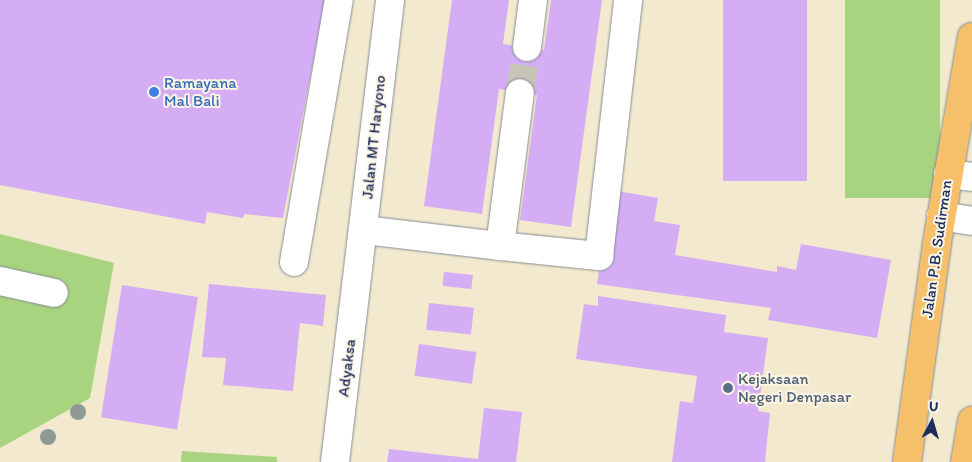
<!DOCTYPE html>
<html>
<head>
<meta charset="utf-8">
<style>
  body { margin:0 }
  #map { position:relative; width:972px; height:462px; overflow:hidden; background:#f2e9ce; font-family:Itim,sans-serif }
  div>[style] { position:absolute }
  .green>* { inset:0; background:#a8d37f; transform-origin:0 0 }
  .building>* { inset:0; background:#d5adf4; transform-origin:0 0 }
  .minor-tunnel>* { height:28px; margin-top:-14px; transform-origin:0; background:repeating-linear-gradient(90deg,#c7c4b8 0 28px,transparent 0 42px) }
  .roads { filter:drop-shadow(0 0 1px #868c96) drop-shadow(0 0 1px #868c96) }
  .minor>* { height:28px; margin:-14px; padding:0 14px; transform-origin:14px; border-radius:14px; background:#fff }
  .major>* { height:28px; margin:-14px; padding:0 14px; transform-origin:14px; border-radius:14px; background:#f6c06b }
  .trees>* { width:16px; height:16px; margin:-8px; border-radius:50%; background:#8f9995 }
  .dots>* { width:14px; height:14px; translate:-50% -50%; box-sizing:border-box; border:2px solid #fcf5e5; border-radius:50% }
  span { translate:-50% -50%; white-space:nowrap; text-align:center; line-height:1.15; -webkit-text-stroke:4px #fcf5e5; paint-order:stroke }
  .shop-label { font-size:16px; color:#366cbe }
  .left { translate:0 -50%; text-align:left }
  .street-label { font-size:16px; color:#1b2f5e }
  .service-label { font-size:16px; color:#4e5e75 }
  .north { position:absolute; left:907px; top:397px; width:50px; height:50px; -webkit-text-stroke:4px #fcf5e5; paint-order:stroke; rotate:6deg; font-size:14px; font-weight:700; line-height:20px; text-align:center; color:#1b2f5e }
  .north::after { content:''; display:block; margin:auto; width:18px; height:22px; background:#1b2f5e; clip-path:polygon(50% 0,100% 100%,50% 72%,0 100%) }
</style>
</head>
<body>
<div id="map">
  <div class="green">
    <div style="left:845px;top:0;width:95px;height:198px"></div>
    <div style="clip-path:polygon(0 234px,114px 263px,90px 398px,0 448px)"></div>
    <div style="clip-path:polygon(182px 451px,277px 457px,277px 462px,181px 462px)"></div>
  </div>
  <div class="building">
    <div style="clip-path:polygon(0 0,325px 0,283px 218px,244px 214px,243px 218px,207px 212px,205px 224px,0 185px)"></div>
    <div style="clip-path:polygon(452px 0,509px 0,503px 44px,544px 50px,551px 0,602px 0,571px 227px,520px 220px,537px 95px,499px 89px,482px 214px,424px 206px)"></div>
    <div style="left:723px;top:0;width:84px;height:181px"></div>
    <div style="clip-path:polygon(611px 190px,658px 198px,654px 221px,680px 225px,675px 255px,777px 272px,777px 266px,796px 270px,801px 244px,891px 260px,877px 338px,768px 320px,771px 308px,597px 284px)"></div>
    <div style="left:444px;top:272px;width:29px;height:14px;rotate:6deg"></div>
    <div style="clip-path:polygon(209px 284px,326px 295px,323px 326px,300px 323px,293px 391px,223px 385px,226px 358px,202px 357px)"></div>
    <div style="left:122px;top:285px;width:77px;height:134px;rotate:9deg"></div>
    <div style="clip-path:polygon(598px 296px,726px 315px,724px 332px,768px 338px,758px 411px,770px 413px,765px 462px,672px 462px,680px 401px,693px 403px,697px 376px,576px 359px,584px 304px,598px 306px)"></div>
    <div style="left:429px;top:303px;width:45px;height:27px;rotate:6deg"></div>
    <div style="left:419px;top:344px;width:58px;height:32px;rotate:8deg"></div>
    <div style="clip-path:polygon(484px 408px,522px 412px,516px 462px,387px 462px,389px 449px,478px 459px)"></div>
  </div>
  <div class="minor-tunnel">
    <div style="left:520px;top:93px;width:47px;rotate:-81.3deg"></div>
  </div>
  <div class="roads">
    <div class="minor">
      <div style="left:527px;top:47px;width:47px;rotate:-82.7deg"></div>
      <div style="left:948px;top:174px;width:24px;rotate:7deg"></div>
      <div style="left:941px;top:216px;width:31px;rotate:9deg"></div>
      <div style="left:364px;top:230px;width:137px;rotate:6.7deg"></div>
      <div style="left:500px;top:246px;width:154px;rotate:-82.6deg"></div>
      <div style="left:500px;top:246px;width:100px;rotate:5.8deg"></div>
      <div style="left:599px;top:256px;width:258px;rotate:-83.5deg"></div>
      <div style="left:294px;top:262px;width:266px;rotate:-80.3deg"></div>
      <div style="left:0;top:281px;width:55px;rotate:12.5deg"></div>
      <div style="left:335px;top:462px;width:465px;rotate:-83.2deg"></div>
    </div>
    <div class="major">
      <div style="left:907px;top:462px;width:221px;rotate:-82.2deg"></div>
      <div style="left:937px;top:243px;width:209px;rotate:-80.4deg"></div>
      <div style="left:965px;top:462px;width:42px;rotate:-80.3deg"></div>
    </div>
  </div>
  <div class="trees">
    <div style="left:78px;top:412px"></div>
    <div style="left:48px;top:437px"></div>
  </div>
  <div class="dots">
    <div style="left:154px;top:92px;background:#3f7fe0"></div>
    <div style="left:728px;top:388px;background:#5c6f8a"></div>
  </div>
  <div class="shop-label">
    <span class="left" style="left:164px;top:92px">Ramayana<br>Mal Bali</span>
  </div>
  <div class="street-label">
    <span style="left:374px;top:137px;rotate:-84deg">Jalan MT Haryono</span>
    <span style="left:937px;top:249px;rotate:-82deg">Jalan P.B. Sudirman</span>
    <span style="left:347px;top:368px;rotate:-83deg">Adyaksa</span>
  </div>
  <div class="service-label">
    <span class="left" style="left:738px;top:388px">Kejaksaan<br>Negeri Denpasar</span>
  </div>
  <div class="north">U</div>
</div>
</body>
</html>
